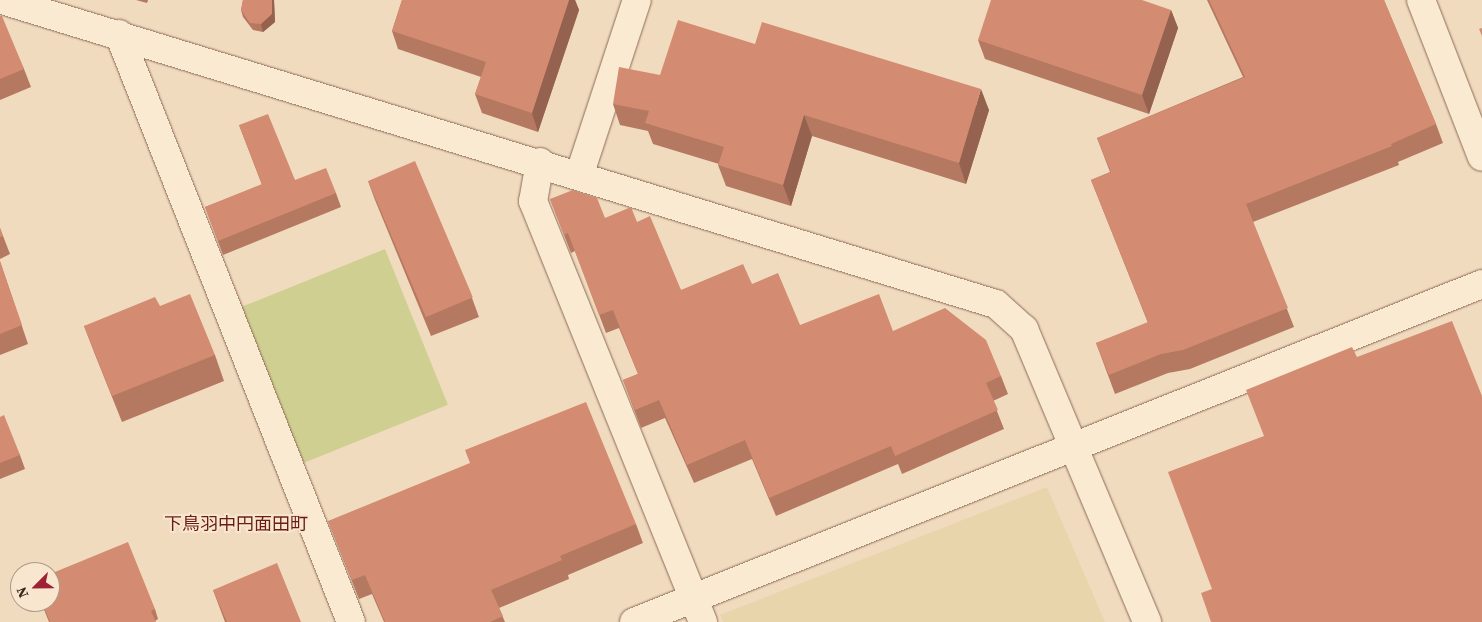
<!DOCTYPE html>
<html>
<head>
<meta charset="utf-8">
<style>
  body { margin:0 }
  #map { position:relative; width:1482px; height:622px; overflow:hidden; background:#f1dbbf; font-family:"Source Serif 4","Noto Sans JP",serif }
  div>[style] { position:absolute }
  .farmland>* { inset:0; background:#e8d5ab }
  .green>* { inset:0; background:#d0cf92; transform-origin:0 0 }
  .roads { filter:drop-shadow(0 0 1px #8b6b56) drop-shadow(0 0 1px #8b6b56) }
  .minor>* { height:28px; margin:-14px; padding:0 14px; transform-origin:14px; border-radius:14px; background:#fbead2 }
  .tertiary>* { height:28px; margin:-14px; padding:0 14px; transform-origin:14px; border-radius:14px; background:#fbead2 }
  .wall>* { inset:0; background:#b57861 }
  .shaded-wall>* { inset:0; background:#94624f }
  .building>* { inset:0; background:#d38c71; transform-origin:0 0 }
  span { translate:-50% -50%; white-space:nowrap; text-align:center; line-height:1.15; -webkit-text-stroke:4px #f8e6cf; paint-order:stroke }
  .neighbourhood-label { font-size:18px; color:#6a1d17 }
  .north { position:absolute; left:10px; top:562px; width:50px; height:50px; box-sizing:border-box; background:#f8e6cf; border:1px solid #ac9987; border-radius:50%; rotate:247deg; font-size:14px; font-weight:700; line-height:20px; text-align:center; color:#3a261b }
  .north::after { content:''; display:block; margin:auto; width:18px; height:22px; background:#9f2133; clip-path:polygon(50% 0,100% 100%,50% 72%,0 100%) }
</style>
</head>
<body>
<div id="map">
  <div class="farmland">
    <div style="clip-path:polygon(1047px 487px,1105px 622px,723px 622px,720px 615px)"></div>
  </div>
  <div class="green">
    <div style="left:385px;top:249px;width:168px;height:157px;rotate:68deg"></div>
  </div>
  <div class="roads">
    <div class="minor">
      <div style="left:119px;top:34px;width:632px;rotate:68.47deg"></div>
      <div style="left:540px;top:162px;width:40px;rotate:100deg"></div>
      <div style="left:533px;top:201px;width:454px;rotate:68deg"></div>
      <div style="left:579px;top:176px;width:185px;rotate:-71.8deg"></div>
      <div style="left:634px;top:622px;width:913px;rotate:-21.73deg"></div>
    </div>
    <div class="tertiary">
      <div style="left:2px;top:0;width:1039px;rotate:17.01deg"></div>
      <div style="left:996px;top:304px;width:38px;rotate:42deg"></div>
      <div style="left:1024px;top:329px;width:318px;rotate:67.2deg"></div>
      <div style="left:1421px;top:0;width:168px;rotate:68.8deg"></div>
    </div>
  </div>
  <div class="wall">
    <div style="clip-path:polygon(136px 0,148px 0,147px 3px)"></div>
    <div style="clip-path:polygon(243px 0,274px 0,275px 22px,263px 32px,253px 30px,243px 17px,241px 10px)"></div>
    <div style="clip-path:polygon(402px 0,575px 0,579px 10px,538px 132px,482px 113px,475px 94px,481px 77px,398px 49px,392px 31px)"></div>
    <div style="clip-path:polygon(1207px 0,1384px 0,1436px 124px,1443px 143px,1398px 162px,1399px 165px,1253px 222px,1294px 327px,1190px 369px,1168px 373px,1115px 394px,1096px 343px,1148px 323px,1091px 180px,1110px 172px,1097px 138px,1243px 77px)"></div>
    <div style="clip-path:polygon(1171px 10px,1178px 28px,1149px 114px,985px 59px,978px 40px)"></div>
    <div style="clip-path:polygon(0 16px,24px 69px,31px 87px,0 100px)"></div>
    <div style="clip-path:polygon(755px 44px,989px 110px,966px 184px,812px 136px,791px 206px,726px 186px,718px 165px,719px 164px,653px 144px,648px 131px,620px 125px,613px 104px,660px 75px)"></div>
    <div style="clip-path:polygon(239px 125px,295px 180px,336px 193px,341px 207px,223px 255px,205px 207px,262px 185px)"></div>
    <div style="clip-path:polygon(368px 181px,472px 298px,479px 317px,431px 336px,375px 200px)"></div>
    <div style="clip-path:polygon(550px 199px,605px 218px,637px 222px,681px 290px,752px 284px,800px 325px,893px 331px,1001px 376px,1008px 394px,993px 401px,1004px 429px,902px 474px,898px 464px,776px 516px,752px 459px,694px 483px,665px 418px,641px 428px,623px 380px,638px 374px,619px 328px,606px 333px,575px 251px,571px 253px)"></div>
    <div style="clip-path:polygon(0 228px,10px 254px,0 259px)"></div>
    <div style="clip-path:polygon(0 261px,28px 344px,0 355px)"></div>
    <div style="clip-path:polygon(160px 306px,215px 355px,224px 381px,122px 422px,94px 352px,84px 326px)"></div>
    <div style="clip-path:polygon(0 417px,20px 455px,25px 469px,0 479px)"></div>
    <div style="clip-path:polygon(328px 521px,636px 524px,643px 543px,568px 575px,569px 579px,499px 608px,505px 622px,384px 622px,372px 594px,359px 599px)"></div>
    <div style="clip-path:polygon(213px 590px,301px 622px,225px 622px)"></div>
    <div style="clip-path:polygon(41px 602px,155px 609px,158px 619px,155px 621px,156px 622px,49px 622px)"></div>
  </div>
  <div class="shaded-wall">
    <div style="clip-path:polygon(272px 0,274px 0,275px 22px,263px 32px,261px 24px)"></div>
    <div style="clip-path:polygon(569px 0,575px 0,579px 10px,538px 132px,532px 113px)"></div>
    <div style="clip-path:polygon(1171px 10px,1178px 28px,1149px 114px,1142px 95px)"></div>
    <div style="clip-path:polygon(981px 89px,989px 110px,966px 184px,959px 163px)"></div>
    <div style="clip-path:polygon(804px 115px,812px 136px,791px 206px,783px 185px)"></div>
  </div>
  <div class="building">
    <div style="clip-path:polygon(243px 0,272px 0,272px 14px,261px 24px,250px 23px,241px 10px)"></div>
    <div style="clip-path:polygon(402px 0,569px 0,532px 113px,475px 94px,486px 62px,392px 31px)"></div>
    <div style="clip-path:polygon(991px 0,1142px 0,1171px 10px,1142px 95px,978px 40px)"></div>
    <div style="clip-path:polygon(1209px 0,1384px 0,1436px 124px,1391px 144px,1392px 146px,1246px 204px,1288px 308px,1183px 350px,1161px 354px,1109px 375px,1096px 343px,1148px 322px,1091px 180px,1111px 172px,1097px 138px,1245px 77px)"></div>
    <div style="clip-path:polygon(0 16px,2px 16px,24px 69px,0 79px)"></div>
    <div style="clip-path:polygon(678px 20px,755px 44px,762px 22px,981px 89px,959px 163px,804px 115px,783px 185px,718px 165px,724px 147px,645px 123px,649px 111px,613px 104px,619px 67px,660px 75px)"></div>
    <div style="clip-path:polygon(1482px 28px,1482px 36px,1479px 29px)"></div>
    <div style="clip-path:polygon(268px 114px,295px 180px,326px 168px,336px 193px,218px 241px,205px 207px,262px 184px,239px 125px)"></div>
    <div style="left:415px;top:161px;width:148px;height:51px;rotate:67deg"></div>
    <div style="clip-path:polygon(573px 190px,597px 198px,605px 218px,631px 207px,637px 222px,650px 216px,681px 290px,743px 264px,752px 284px,778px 273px,800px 325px,879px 294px,893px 331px,945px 308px,986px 340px,1001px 376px,986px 383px,998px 410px,895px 456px,891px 446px,769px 498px,745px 440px,687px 465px,659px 400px,635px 410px,623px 380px,638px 374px,613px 310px,599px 315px,568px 233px,564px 235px,550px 199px)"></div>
    <div style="clip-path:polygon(0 228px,3px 236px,0 237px)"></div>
    <div style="clip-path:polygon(0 262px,22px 325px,0 334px)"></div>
    <div style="clip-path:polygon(190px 294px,215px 355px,112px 396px,84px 326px,155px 297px,160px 306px)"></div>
    <div style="clip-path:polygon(1452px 321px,1482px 396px,1482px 622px,1211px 622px,1201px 593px,1212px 589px,1168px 472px,1264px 436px,1246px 390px,1352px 347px,1357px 357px)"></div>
    <div style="clip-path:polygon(586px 402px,636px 524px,560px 556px,562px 560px,491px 590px,503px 616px,490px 622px,385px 622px,365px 575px,352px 580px,328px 521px,470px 463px,465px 450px)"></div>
    <div style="clip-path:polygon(4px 415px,20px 455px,0 463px,0 417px)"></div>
    <div style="clip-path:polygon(128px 542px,155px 609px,151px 611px,156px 622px,50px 622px,42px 602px,50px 602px,50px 574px)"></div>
    <div style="clip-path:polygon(277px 563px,301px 622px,227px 622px,213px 590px)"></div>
  </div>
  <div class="neighbourhood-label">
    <span style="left:236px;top:524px">下鳥羽中円面田町</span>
  </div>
  <div class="north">N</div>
</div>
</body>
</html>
